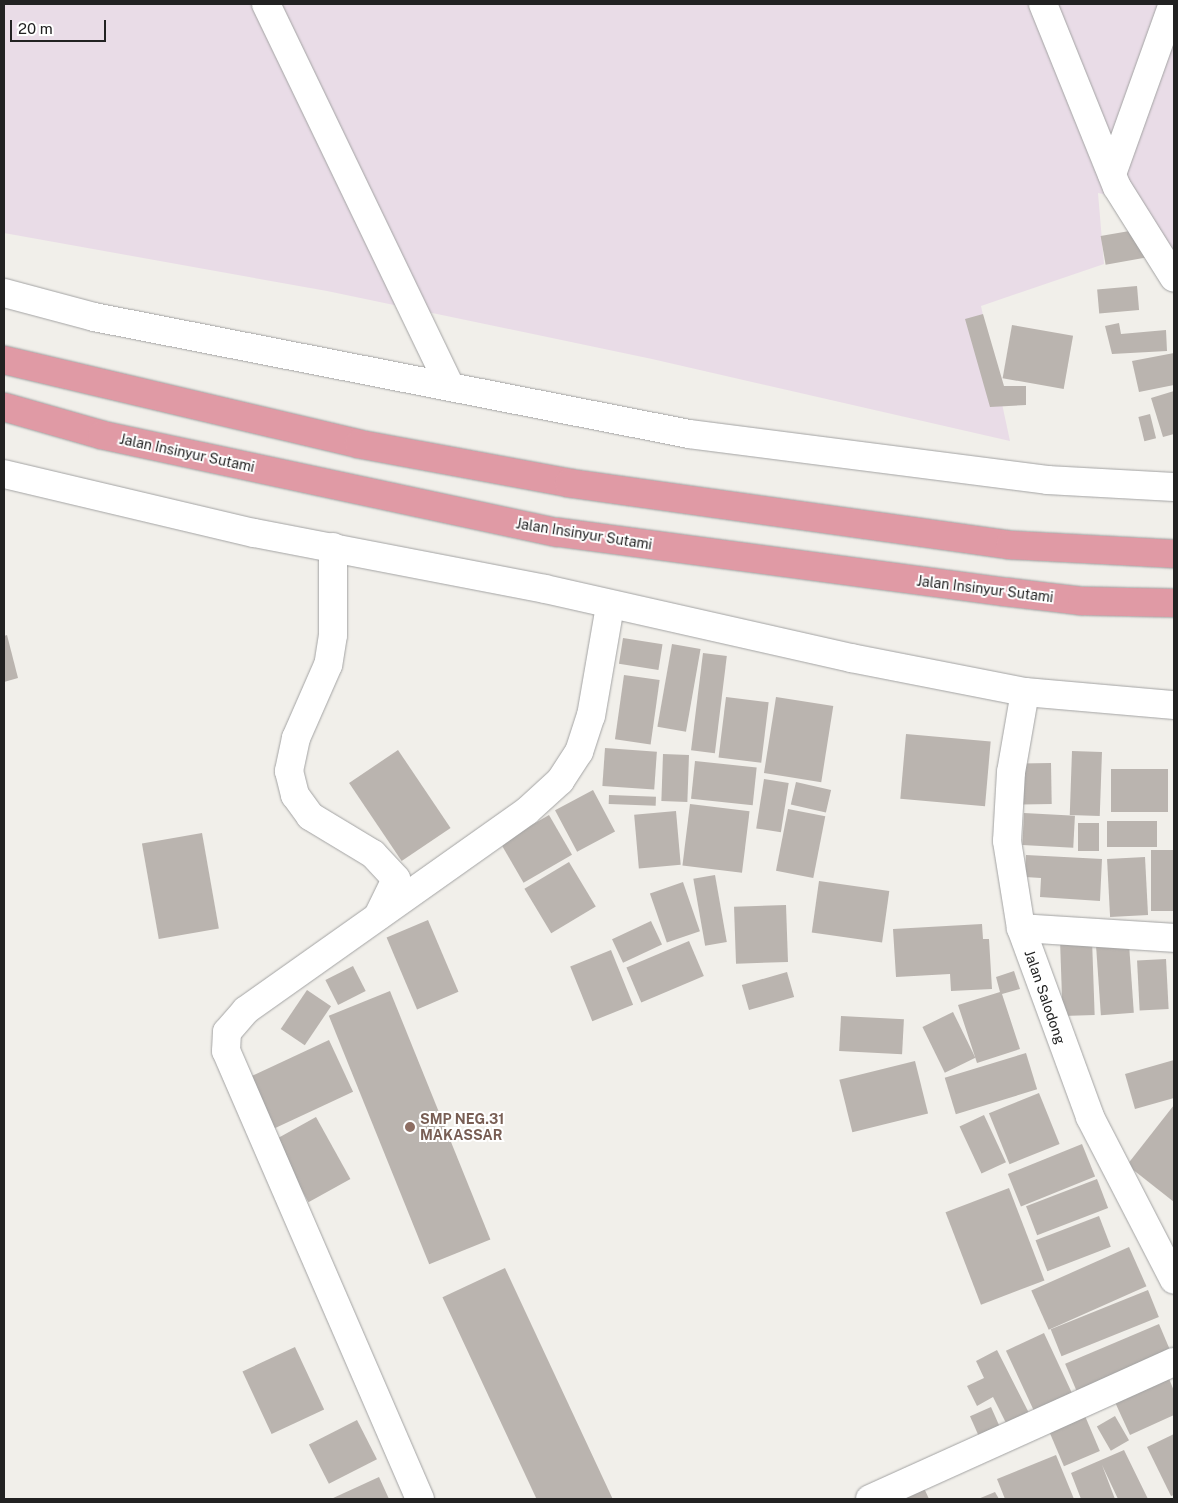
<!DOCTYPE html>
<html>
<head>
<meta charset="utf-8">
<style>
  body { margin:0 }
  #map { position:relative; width:1178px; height:1503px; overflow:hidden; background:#f1efea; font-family:"Public Sans",sans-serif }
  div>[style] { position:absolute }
  .industrial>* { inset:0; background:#e9dce7 }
  .building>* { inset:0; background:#bab4af; transform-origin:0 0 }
  .roads { filter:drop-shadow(0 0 1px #a3a3a3) drop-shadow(0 0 1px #a3a3a3) }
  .minor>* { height:28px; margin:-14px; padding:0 14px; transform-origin:14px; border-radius:14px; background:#fff }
  .highway>* { height:28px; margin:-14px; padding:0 14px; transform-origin:14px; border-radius:14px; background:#e09aa5 }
  .dots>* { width:14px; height:14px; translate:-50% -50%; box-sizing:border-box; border:2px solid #fff; border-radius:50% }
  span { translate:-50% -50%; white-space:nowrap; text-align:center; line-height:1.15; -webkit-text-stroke:4px #fff; paint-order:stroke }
  .street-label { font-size:14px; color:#222 }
  .education-label { font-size:14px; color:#785e54; font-weight:700 }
  .left { translate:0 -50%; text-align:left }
  .frame { position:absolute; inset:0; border:5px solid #222; pointer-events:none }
  .scale { position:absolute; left:10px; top:20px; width:96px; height:22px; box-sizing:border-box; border:2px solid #222; border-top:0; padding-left:6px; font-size:15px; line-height:18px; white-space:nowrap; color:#222; -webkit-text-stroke:4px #fff; paint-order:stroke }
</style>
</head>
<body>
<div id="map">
  <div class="industrial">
    <div style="clip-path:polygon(4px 4px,1174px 4px,1174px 278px,1126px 199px,1098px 193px,1104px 264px,981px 306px,1010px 441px,652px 359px,327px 291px,4px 233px)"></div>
  </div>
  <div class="building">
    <div style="left:1141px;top:229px;width:29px;height:41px;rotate:80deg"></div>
    <div style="left:1137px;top:286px;width:24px;height:40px;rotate:85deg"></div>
    <div style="clip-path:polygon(983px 314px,1004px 386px,1026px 386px,1026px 405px,990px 407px,965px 319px)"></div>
    <div style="clip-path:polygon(1119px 323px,1121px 334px,1166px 330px,1167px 351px,1112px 354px,1105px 326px)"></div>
    <div style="left:1012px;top:325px;width:62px;height:54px;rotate:10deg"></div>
    <div style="clip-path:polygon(1174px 353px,1174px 385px,1139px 392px,1132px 361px)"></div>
    <div style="clip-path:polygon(1174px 391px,1174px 434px,1163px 437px,1151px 398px)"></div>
    <div style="left:1150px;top:414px;width:25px;height:12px;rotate:76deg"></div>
    <div style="clip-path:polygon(7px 635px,18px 678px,4px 682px,4px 636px)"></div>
    <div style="left:623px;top:638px;width:40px;height:26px;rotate:9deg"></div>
    <div style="left:672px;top:644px;width:29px;height:84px;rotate:10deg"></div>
    <div style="left:703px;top:653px;width:24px;height:98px;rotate:7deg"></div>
    <div style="left:624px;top:675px;width:36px;height:65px;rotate:8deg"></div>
    <div style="left:726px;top:697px;width:43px;height:61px;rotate:7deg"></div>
    <div style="left:776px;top:697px;width:58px;height:77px;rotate:9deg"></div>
    <div style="left:906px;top:734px;width:85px;height:65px;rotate:5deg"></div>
    <div style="left:605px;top:748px;width:52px;height:38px;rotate:4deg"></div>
    <div style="left:398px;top:750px;width:94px;height:59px;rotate:56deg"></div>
    <div style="left:1072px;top:751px;width:30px;height:64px;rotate:2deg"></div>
    <div style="left:663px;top:754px;width:26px;height:47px;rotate:2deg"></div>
    <div style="left:695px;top:761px;width:62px;height:38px;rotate:6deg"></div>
    <div style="left:1051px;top:763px;width:41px;height:30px;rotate:89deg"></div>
    <div style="left:1168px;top:769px;width:43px;height:57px;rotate:90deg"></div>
    <div style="left:764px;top:779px;width:25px;height:50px;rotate:9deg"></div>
    <div style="left:796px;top:782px;width:36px;height:23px;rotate:13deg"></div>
    <div style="left:593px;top:790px;width:47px;height:43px;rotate:62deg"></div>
    <div style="left:609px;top:795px;width:47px;height:9px;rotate:2deg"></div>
    <div style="left:690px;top:804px;width:60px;height:62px;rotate:7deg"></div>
    <div style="left:788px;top:809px;width:38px;height:63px;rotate:11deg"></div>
    <div style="left:676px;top:811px;width:54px;height:42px;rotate:85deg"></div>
    <div style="left:1024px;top:813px;width:51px;height:32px;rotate:3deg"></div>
    <div style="left:549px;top:815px;width:46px;height:56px;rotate:60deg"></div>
    <div style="left:1107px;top:821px;width:50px;height:26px"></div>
    <div style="left:1078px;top:823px;width:21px;height:28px"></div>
    <div style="left:202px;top:833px;width:97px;height:61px;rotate:80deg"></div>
    <div style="left:1151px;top:850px;width:23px;height:61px"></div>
    <div style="clip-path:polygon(1026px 855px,1102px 859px,1100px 901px,1040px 897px,1041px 878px,1025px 877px)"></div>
    <div style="left:1145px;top:857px;width:58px;height:38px;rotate:87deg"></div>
    <div style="left:569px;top:862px;width:52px;height:52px;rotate:59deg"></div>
    <div style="left:715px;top:875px;width:68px;height:22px;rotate:80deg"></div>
    <div style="left:819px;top:881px;width:71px;height:52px;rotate:8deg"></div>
    <div style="left:683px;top:882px;width:52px;height:35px;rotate:71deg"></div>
    <div style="left:786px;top:905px;width:57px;height:52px;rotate:88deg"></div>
    <div style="left:428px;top:920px;width:78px;height:45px;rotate:67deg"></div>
    <div style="left:651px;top:921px;width:26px;height:43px;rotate:65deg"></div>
    <div style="clip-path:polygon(982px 924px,983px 939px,989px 939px,992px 989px,951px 991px,950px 974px,896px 977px,893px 929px)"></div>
    <div style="left:1092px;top:939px;width:76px;height:32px;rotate:88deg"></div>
    <div style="left:689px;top:941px;width:38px;height:68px;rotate:67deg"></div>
    <div style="left:1129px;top:944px;width:69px;height:33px;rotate:86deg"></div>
    <div style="left:611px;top:950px;width:59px;height:44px;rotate:68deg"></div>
    <div style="left:1166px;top:959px;width:50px;height:29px;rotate:87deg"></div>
    <div style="left:353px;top:966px;width:28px;height:31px;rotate:63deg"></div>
    <div style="clip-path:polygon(1014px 971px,1020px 989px,1002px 994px,1020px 1049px,977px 1063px,958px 1005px,1000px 992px,996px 977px)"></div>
    <div style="left:787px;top:972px;width:26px;height:47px;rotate:74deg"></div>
    <div style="left:307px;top:990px;width:29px;height:47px;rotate:34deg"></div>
    <div style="left:390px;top:991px;width:268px;height:66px;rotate:68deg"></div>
    <div style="left:953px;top:1012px;width:51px;height:34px;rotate:64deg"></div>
    <div style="left:841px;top:1016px;width:63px;height:35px;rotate:3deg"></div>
    <div style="left:329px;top:1040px;width:57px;height:90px;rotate:65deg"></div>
    <div style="left:1026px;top:1053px;width:38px;height:85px;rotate:73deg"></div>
    <div style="clip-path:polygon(1174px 1060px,1174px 1098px,1135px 1109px,1125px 1074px)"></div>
    <div style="left:915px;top:1061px;width:54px;height:78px;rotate:76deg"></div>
    <div style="left:1039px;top:1093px;width:55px;height:54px;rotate:68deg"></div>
    <div style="clip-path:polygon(1174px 1105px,1174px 1202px,1127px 1165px)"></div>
    <div style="left:984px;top:1115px;width:52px;height:27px;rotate:65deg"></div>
    <div style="left:316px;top:1117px;width:71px;height:48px;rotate:61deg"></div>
    <div style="left:1082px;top:1144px;width:35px;height:80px;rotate:68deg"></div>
    <div style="left:1097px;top:1179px;width:31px;height:76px;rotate:69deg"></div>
    <div style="left:1009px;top:1188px;width:99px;height:68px;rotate:69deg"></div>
    <div style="left:1099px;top:1216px;width:33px;height:68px;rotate:69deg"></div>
    <div style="left:1129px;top:1247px;width:43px;height:107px;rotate:66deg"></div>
    <div style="left:505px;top:1268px;width:256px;height:69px;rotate:65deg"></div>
    <div style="left:1148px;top:1290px;width:29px;height:105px;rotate:68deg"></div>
    <div style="left:1159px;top:1324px;width:33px;height:102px;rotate:67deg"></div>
    <div style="left:1044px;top:1333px;width:73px;height:42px;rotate:65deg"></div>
    <div style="left:295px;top:1347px;width:69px;height:58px;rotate:65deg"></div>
    <div style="clip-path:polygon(997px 1350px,1031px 1417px,1009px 1429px,993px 1397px,977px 1406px,967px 1386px,984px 1378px,976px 1361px)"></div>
    <div style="clip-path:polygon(1168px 1376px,1174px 1391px,1174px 1415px,1130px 1435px,1114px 1400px)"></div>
    <div style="left:991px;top:1407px;width:30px;height:23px;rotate:66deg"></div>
    <div style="left:1085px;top:1416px;width:38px;height:39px;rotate:67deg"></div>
    <div style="left:1115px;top:1416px;width:28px;height:21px;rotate:60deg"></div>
    <div style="left:357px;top:1420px;width:44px;height:54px;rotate:63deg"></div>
    <div style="clip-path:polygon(1174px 1434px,1174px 1495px,1171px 1496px,1147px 1447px)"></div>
    <div style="clip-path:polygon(1124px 1450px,1148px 1499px,1118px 1499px,1102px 1465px,1115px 1499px,1081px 1499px,1071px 1473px)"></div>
    <div style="clip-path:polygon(1056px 1455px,1074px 1499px,1005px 1499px,997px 1479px)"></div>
    <div style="clip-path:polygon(379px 1477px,389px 1499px,331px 1499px)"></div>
    <div style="clip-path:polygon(924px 1488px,929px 1499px,901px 1499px)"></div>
    <div style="clip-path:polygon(995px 1492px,999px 1499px,978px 1499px)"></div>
  </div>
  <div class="roads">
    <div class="minor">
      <div style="left:266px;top:4px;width:422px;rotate:64.3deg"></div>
      <div style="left:1043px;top:4px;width:197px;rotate:68deg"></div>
      <div style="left:1117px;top:187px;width:107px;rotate:57.9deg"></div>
      <div style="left:1112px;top:174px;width:181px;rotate:-70.3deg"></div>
      <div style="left:4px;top:293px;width:93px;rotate:14.9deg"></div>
      <div style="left:94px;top:317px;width:606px;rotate:11.12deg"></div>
      <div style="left:689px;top:434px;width:361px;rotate:7.3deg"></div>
      <div style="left:1047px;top:480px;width:127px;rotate:3.2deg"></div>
      <div style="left:4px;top:474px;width:257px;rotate:13.3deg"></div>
      <div style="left:254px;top:533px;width:296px;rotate:10.9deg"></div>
      <div style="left:545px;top:589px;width:314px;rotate:12.7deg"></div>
      <div style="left:851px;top:658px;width:177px;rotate:11.1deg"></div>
      <div style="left:1025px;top:692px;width:150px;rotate:5deg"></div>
      <div style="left:333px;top:547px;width:88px;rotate:90deg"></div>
      <div style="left:333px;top:635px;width:30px;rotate:99deg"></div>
      <div style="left:328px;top:665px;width:80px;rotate:113.7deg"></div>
      <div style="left:296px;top:738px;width:34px;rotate:102deg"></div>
      <div style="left:289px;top:771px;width:25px;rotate:76deg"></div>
      <div style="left:295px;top:795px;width:26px;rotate:54deg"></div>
      <div style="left:310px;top:816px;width:74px;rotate:31.1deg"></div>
      <div style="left:373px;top:854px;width:34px;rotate:47deg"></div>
      <div style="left:396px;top:879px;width:41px;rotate:115.9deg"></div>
      <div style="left:1025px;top:692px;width:81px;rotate:99.9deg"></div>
      <div style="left:1011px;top:772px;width:69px;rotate:93.3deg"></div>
      <div style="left:1007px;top:841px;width:88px;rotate:80.9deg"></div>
      <div style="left:1021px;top:928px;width:201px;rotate:69.9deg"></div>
      <div style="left:1090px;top:1117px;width:183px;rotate:62.7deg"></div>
      <div style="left:1021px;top:928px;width:153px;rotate:3.7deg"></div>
      <div style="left:420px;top:1499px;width:488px;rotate:-113.4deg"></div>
      <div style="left:226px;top:1051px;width:19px;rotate:-87deg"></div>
      <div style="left:227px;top:1032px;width:29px;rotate:-49deg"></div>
      <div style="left:246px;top:1010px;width:344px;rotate:-35.3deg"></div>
      <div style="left:527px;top:811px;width:45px;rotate:-42.3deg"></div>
      <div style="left:560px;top:781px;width:35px;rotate:-57deg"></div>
      <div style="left:579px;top:752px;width:38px;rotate:-72deg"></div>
      <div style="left:591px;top:716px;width:112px;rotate:-80.2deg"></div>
      <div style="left:870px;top:1499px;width:333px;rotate:-24.3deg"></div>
    </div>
    <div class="highway">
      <div style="left:4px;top:360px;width:365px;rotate:13.3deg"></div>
      <div style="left:359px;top:444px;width:214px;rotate:10.5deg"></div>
      <div style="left:569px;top:483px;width:445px;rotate:8deg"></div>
      <div style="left:1010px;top:545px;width:164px;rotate:3.1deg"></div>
      <div style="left:4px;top:407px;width:102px;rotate:15.9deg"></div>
      <div style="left:102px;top:435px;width:464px;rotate:12.1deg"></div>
      <div style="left:556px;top:532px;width:454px;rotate:7.6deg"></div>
      <div style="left:1006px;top:592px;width:77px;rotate:6.8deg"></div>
      <div style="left:1082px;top:601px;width:92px;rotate:1.2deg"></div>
    </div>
  </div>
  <div class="dots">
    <div style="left:410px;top:1127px;background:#8d6e63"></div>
  </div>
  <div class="street-label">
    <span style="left:187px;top:453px;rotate:12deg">Jalan Insinyur Sutami</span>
    <span style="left:584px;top:534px;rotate:9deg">Jalan Insinyur Sutami</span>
    <span style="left:985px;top:589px;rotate:7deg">Jalan Insinyur Sutami</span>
    <span style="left:1045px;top:997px;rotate:71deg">Jalan Salodong</span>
  </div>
  <div class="education-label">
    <span class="left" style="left:420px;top:1127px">SMP NEG.31<br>MAKASSAR</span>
  </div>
  <div class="frame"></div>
  <div class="scale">20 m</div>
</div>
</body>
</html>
